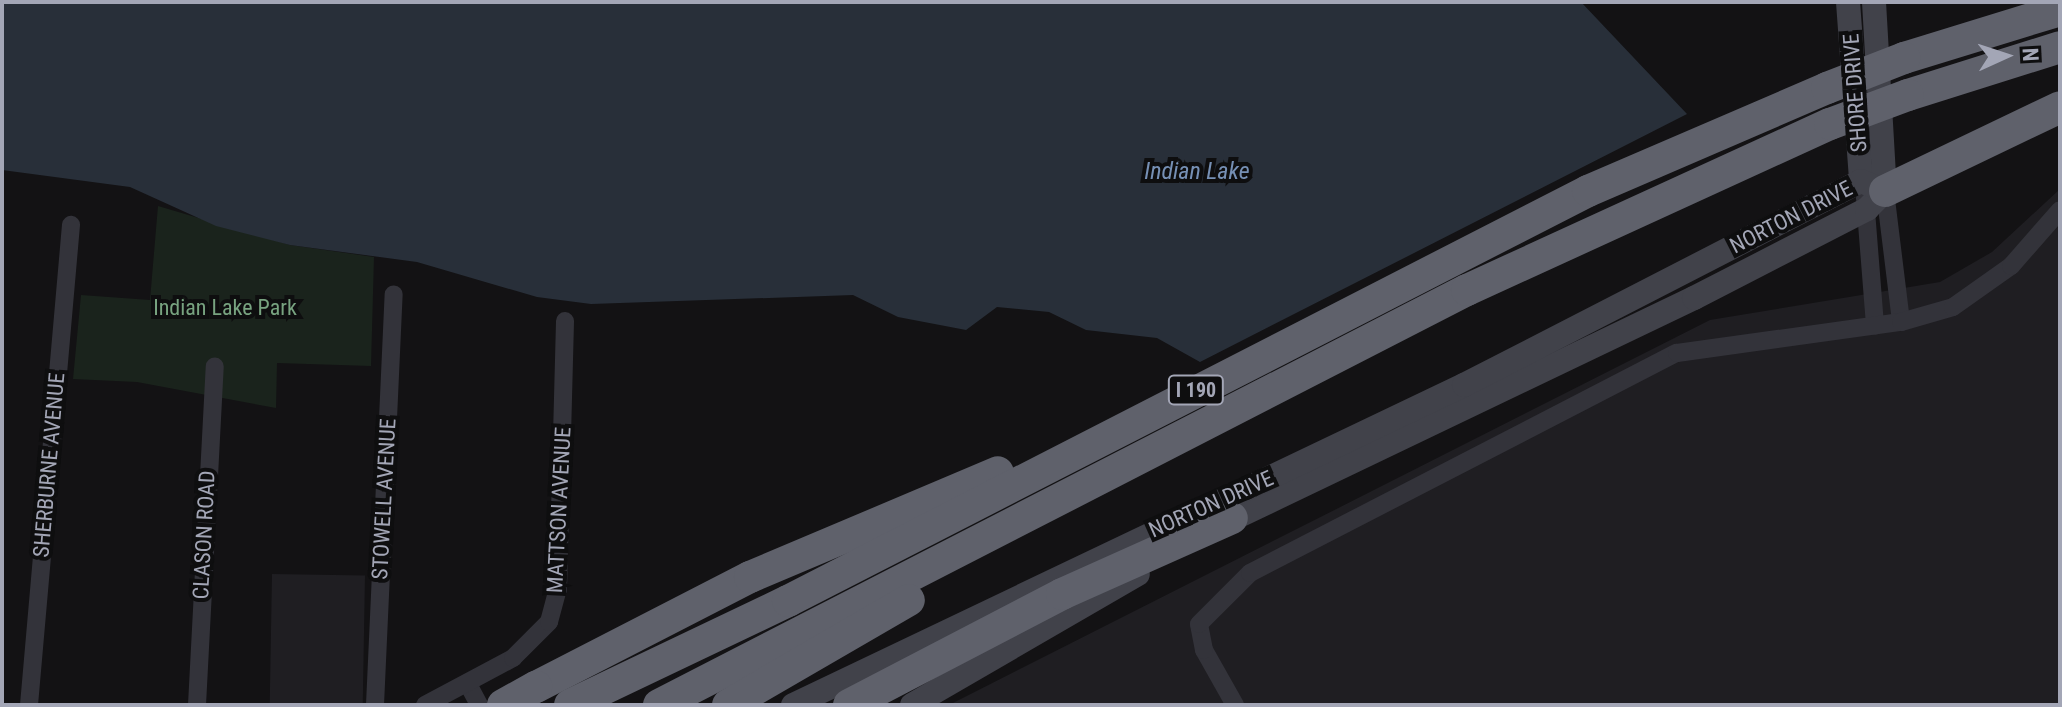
<!DOCTYPE html>
<html>
<head>
<meta charset="utf-8">
<style>
  body { margin:0 }
  #map { position:relative; width:2062px; height:707px; overflow:hidden; background:#131214; font-family:"Roboto Condensed",sans-serif }
  div>[style] { position:absolute }
  .built>* { inset:0; background:#1f1e22; transform-origin:0 0 }
  .green>* { inset:0; background:#1a231c }
  .water>* { inset:0; background:#282f39 }
  .street>* { height:18px; margin:-9px; padding:0 9px; transform-origin:9px; border-radius:9px; background:#33333a }
  .secondary>* { height:24px; margin:-12px; padding:0 12px; transform-origin:12px; border-radius:12px; background:#41424a }
  .highway>* { height:32px; margin:-16px; padding:0 16px; transform-origin:16px; border-radius:16px; background:#5f616b }
  .highway-bridge>* { height:32px; margin:-16px; padding:0 16px; transform-origin:16px; border-radius:16px; background:#5f616b }
  span { translate:-50% -50%; white-space:nowrap; text-align:center; line-height:1.15; -webkit-text-stroke:8px #0e0e0f; paint-order:stroke }
  .shield-label span { padding:2px 6px; background:#0e0e0f; border:2px solid; border-radius:6px; -webkit-text-stroke-width:0 }
  .shield-label { font-size:20px; color:#a3a6b6; font-weight:700 }
  .street-label { font-size:22px; color:#a3a6b6 }
  .park-label { font-size:22px; color:#78a380 }
  .water-label { font-size:24px; color:#7690b5; font-style:italic }
  .frame { position:absolute; inset:0; border:4px solid #a3a6b6; pointer-events:none }
  .north { position:absolute; left:1966px; top:16px; width:80px; height:80px; -webkit-text-stroke:6px #0e0e0f; paint-order:stroke; rotate:87deg; font-size:22px; font-weight:700; line-height:32px; text-align:center; color:#a3a6b6 }
  .north::after { content:''; display:block; margin:auto; width:28px; height:36px; background:#a3a6b6; clip-path:polygon(50% 0,100% 100%,50% 72%,0 100%) }
</style>
</head>
<body>
<div id="map">
  <div class="built">
    <div style="clip-path:polygon(2060px 189px,2060px 705px,949px 705px,1710px 320px,1940px 282px,1992px 252px)"></div>
    <div style="left:272px;top:574px;width:93px;height:131px;rotate:1deg"></div>
  </div>
  <div class="green">
    <div style="clip-path:polygon(158px 206px,290px 245px,374px 257px,371px 366px,277px 363px,276px 408px,137px 382px,73px 379px,81px 295px,150px 300px)"></div>
  </div>
  <div class="water">
    <div style="clip-path:polygon(2px 2px,1581px 2px,1687px 114px,1200px 362px,1157px 338px,1086px 330px,1049px 312px,997px 307px,966px 330px,898px 317px,853px 295px,591px 304px,537px 297px,417px 262px,290px 245px,216px 226px,130px 187px,2px 170px)"></div>
  </div>
  <div class="street">
    <div style="left:1885px;top:191px;width:132px;rotate:83deg"></div>
    <div style="left:1865px;top:198px;width:128px;rotate:85.5deg"></div>
    <div style="left:468px;top:684px;width:24px;rotate:62deg"></div>
    <div style="left:29px;top:705px;width:482px;rotate:-85deg"></div>
    <div style="left:197px;top:705px;width:339px;rotate:-87deg"></div>
    <div style="left:375px;top:705px;width:411px;rotate:-87.4deg"></div>
    <div style="left:425px;top:705px;width:100px;rotate:-28.1deg"></div>
    <div style="left:513px;top:658px;width:51px;rotate:-45deg"></div>
    <div style="left:549px;top:622px;width:34px;rotate:-75deg"></div>
    <div style="left:558px;top:589px;width:268px;rotate:-88.5deg"></div>
    <div style="left:1235px;top:705px;width:63px;rotate:-119.4deg"></div>
    <div style="left:1204px;top:650px;width:26px;rotate:-101deg"></div>
    <div style="left:1199px;top:624px;width:72px;rotate:-45deg"></div>
    <div style="left:1250px;top:573px;width:480px;rotate:-27.3deg"></div>
    <div style="left:1677px;top:353px;width:226px;rotate:-7.9deg"></div>
    <div style="left:1901px;top:322px;width:54px;rotate:-16.1deg"></div>
    <div style="left:1953px;top:307px;width:71px;rotate:-35.3deg"></div>
    <div style="left:2011px;top:266px;width:74px;rotate:-48.8deg"></div>
  </div>
  <div class="secondary">
    <div style="left:1848px;top:2px;width:179px;rotate:85.8deg"></div>
    <div style="left:1874px;top:2px;width:189px;rotate:86.7deg"></div>
    <div style="left:1218px;top:526px;width:528px;rotate:-25.59deg"></div>
    <div style="left:1694px;top:298px;width:195px;rotate:-27.2deg"></div>
    <div style="left:1867px;top:209px;width:25px;rotate:-45deg"></div>
    <div style="left:793px;top:705px;width:743px;rotate:-25.5deg"></div>
    <div style="left:1464px;top:385px;width:446px;rotate:-27.2deg"></div>
    <div style="left:1861px;top:181px;width:26px;rotate:23deg"></div>
    <div style="left:912px;top:705px;width:261px;rotate:-30.1deg"></div>
  </div>
  <div class="highway">
    <div style="left:1904px;top:58px;width:163px;rotate:-17.1deg"></div>
    <div style="left:1908px;top:95px;width:159px;rotate:-17.5deg"></div>
    <div style="left:1885px;top:191px;width:194px;rotate:-25.6deg"></div>
    <div style="left:536px;top:687px;width:241px;rotate:-27.2deg"></div>
    <div style="left:750px;top:577px;width:269px;rotate:-22.9deg"></div>
    <div style="left:570px;top:705px;width:242px;rotate:-25.5deg"></div>
    <div style="left:788px;top:601px;width:899px;rotate:-27.14deg"></div>
    <div style="left:1588px;top:191px;width:260px;rotate:-23.3deg"></div>
    <div style="left:659px;top:705px;width:908px;rotate:-27.19deg"></div>
    <div style="left:1467px;top:290px;width:399px;rotate:-24.6deg"></div>
    <div style="left:728px;top:705px;width:209px;rotate:-30.1deg"></div>
    <div style="left:849px;top:705px;width:240px;rotate:-27.5deg"></div>
    <div style="left:1062px;top:594px;width:186px;rotate:-24.1deg"></div>
  </div>
  <div class="highway-bridge">
    <div style="left:1827px;top:88px;width:83px;rotate:-21.3deg"></div>
    <div style="left:1830px;top:124px;width:83px;rotate:-20.4deg"></div>
    <div style="left:503px;top:705px;width:38px;rotate:-29deg"></div>
  </div>
  <div class="shield-label">
    <span style="left:1196px;top:390px">I 190</span>
  </div>
  <div class="street-label">
    <span style="left:1855px;top:93px;rotate:-94deg">SHORE DRIVE</span>
    <span style="left:1791px;top:217px;rotate:-27deg">NORTON DRIVE</span>
    <span style="left:49px;top:465px;rotate:-85deg">SHERBURNE AVENUE</span>
    <span style="left:384px;top:499px;rotate:-87deg">STOWELL AVENUE</span>
    <span style="left:1211px;top:504px;rotate:-24deg">NORTON DRIVE</span>
    <span style="left:559px;top:510px;rotate:-87deg">MATTSON AVENUE</span>
    <span style="left:204px;top:535px;rotate:-87deg">CLASON ROAD</span>
  </div>
  <div class="park-label">
    <span style="left:225px;top:308px">Indian Lake Park</span>
  </div>
  <div class="water-label">
    <span style="left:1197px;top:172px">Indian Lake</span>
  </div>
  <div class="frame"></div>
  <div class="north">N</div>
</div>
</body>
</html>
